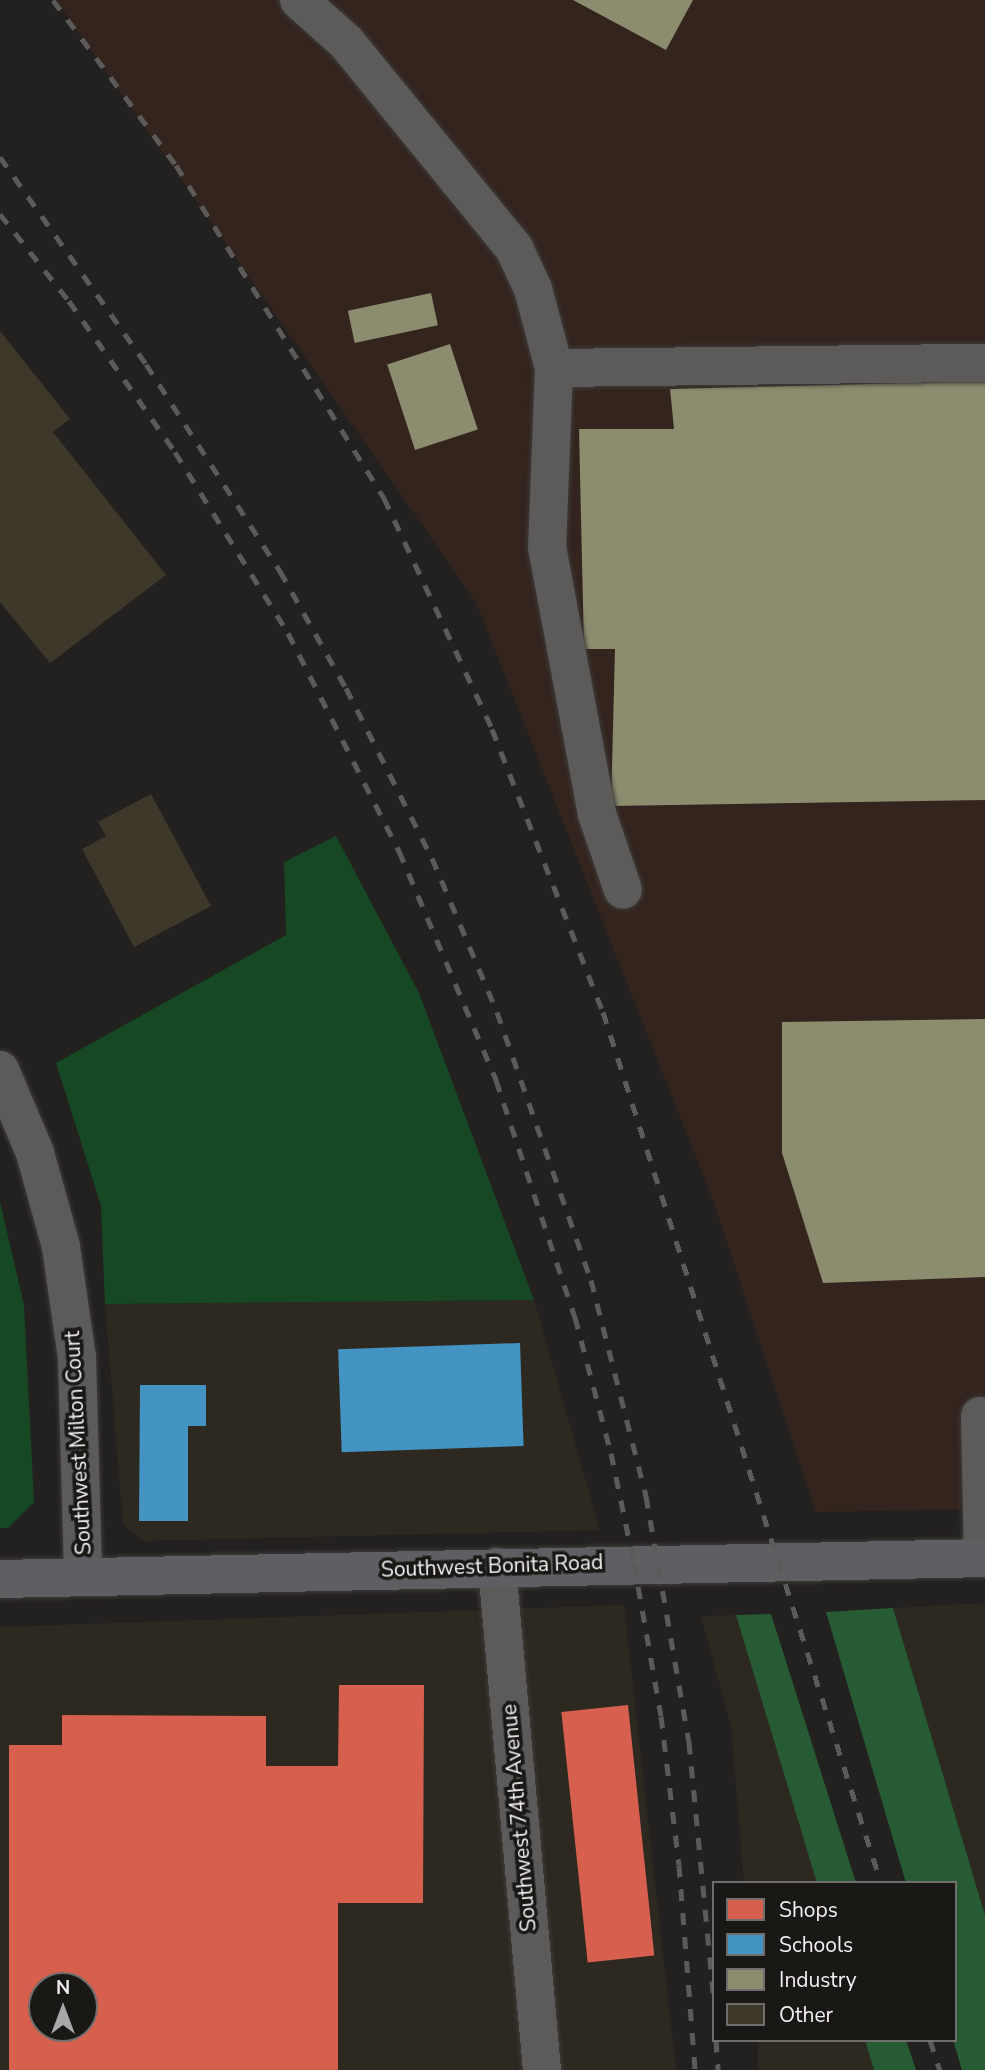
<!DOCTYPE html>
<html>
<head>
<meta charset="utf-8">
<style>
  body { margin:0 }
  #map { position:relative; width:985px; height:2070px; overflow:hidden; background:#23211f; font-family:"Nunito Sans",sans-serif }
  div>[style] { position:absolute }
  .built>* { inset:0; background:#2d2820; transform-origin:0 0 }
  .industrial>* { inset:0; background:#33241e }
  .green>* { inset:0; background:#174824 }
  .forest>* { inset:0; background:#265b34 }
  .shops>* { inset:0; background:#d6604d; transform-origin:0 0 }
  .schools>* { inset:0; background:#4393c3; transform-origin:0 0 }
  .industry>* { inset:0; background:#8c8c6e; transform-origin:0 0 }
  .building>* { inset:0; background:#3e382b }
  .roads { filter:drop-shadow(0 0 2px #3e3c3a) drop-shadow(0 0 2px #3e3c3a) }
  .minor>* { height:38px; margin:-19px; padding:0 19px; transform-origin:19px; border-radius:19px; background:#5c5b59 }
  .major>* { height:38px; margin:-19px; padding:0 19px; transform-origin:19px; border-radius:19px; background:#5e5f62 }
  .rail>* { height:5px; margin-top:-2.5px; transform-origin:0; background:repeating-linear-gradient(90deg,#5c5b5a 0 12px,transparent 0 24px) }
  span { translate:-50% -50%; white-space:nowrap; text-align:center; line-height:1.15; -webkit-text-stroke:7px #1a1815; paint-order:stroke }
  .street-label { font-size:21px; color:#f2f0ee }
  .legend { position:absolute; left:712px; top:1881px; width:245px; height:161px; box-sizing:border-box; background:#1a1815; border:2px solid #706e6c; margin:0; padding:9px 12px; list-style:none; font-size:21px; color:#f2f0ee }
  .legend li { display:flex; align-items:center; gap:14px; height:35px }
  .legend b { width:35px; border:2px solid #706e6c }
  .north { position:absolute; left:28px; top:1972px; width:70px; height:70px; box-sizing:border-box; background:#1a1815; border:2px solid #706e6c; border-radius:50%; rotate:0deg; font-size:19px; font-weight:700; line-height:28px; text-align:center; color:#f2f0ee }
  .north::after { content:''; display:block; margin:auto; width:24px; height:32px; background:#aaa8a6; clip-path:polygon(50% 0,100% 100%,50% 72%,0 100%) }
</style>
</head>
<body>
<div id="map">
  <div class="built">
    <div style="clip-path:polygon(534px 1300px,600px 1530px,143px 1541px,123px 1524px,105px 1304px)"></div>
    <div style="clip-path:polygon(985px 1603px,985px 1915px,893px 1608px)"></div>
    <div style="clip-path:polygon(evenodd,624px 1605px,676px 2070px,0 2070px,0 1627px,624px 1605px,42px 1986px,84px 1986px,84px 2028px,42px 2028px,42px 1986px)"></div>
    <div style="clip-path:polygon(771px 1614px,856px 1883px,744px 1883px,731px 1726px,701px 1616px)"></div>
    <div style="left:758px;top:2040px;width:148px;height:30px"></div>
  </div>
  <div class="industrial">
    <div style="clip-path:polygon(56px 0,985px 0,985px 1509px,816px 1512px,713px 1200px,476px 602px)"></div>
  </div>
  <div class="green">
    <div style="clip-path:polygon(336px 836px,419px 993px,534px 1300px,105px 1304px,101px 1206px,56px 1063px,286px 935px,284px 862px)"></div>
    <div style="clip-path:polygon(0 1202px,24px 1305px,34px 1502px,8px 1528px,0 1528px)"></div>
  </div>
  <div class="forest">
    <div style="clip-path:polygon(893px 1608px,985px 1915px,985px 2070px,962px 2070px,953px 2040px,955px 1883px,906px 1883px,826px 1612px)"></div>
    <div style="clip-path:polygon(771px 1614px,856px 1883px,817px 1883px,736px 1615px)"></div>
    <div style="clip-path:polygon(865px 2040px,906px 2040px,916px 2070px,874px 2070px)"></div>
  </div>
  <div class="shops">
    <div style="clip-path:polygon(evenodd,339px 1685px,424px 1685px,423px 1903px,338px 1903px,338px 2070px,9px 2070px,9px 1745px,62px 1745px,62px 1715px,266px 1716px,266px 1766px,338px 1766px,339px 1685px,42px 1986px,84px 1986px,84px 2028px,42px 2028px,42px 1986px)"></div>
    <div style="left:628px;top:1705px;width:252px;height:67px;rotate:84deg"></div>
  </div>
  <div class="schools">
    <div style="left:520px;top:1343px;width:103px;height:182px;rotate:88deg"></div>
    <div style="clip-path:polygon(140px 1385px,206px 1385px,206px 1426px,188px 1426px,188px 1521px,139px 1521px)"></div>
  </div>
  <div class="industry">
    <div style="clip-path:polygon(573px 0,693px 0,666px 50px)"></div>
    <div style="left:431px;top:293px;width:33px;height:85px;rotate:78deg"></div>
    <div style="left:450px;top:344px;width:90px;height:66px;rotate:72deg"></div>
    <div style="clip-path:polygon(985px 381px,985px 800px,611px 806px,615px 649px,584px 649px,579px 429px,674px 429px,670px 389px)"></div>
    <div style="clip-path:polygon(985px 1019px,985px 1277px,823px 1283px,782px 1153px,782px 1022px)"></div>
  </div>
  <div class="building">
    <div style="clip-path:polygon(0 331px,70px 419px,53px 432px,166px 575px,50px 663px,0 602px)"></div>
    <div style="clip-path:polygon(151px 794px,211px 906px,134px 947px,82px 849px,106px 836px,98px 822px)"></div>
  </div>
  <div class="roads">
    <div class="minor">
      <div style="left:299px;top:0;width:63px;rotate:41.8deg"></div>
      <div style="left:346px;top:42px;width:266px;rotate:50.8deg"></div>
      <div style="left:514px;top:248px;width:45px;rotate:65.1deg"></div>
      <div style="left:533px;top:289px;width:82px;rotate:75.1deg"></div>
      <div style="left:554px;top:368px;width:431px;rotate:-0.7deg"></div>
      <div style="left:554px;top:368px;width:179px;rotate:92.2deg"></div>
      <div style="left:547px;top:547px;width:272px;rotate:79.4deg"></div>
      <div style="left:597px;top:814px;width:80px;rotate:71.1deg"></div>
      <div style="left:0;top:1070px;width:90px;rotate:67.1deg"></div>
      <div style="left:35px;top:1153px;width:98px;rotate:74.5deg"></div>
      <div style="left:61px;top:1247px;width:112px;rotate:81.8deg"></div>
      <div style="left:77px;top:1358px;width:218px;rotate:88.4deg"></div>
      <div style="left:980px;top:1416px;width:142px;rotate:88.8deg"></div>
      <div style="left:497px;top:1567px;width:505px;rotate:84.89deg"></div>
    </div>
    <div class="major">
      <div style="left:0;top:1579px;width:985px;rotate:-1.22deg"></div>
    </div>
  </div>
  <div class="rail">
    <div style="left:53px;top:0;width:206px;rotate:53.3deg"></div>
    <div style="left:176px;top:165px;width:393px;rotate:58deg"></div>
    <div style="left:384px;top:498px;width:255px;rotate:64.9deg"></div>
    <div style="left:492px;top:729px;width:304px;rotate:68.6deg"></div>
    <div style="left:603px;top:1012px;width:914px;rotate:72.3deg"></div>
    <div style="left:0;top:157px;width:253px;rotate:54.8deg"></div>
    <div style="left:146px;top:364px;width:247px;rotate:57.1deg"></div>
    <div style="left:280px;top:571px;width:134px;rotate:60.6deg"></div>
    <div style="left:346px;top:688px;width:191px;rotate:63.2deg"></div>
    <div style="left:432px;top:858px;width:167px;rotate:67.1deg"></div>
    <div style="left:497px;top:1012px;width:284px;rotate:70.7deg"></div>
    <div style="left:591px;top:1280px;width:223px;rotate:75.7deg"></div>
    <div style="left:646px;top:1496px;width:250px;rotate:80.1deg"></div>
    <div style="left:689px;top:1742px;width:263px;rotate:84.5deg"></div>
    <div style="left:0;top:214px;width:111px;rotate:51.6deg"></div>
    <div style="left:69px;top:301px;width:184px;rotate:54.9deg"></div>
    <div style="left:175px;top:452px;width:213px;rotate:58deg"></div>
    <div style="left:288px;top:633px;width:245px;rotate:63deg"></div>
    <div style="left:399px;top:851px;width:249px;rotate:67deg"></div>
    <div style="left:496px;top:1080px;width:250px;rotate:71.6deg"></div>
    <div style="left:575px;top:1317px;width:141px;rotate:75.2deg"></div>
    <div style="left:611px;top:1453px;width:112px;rotate:78.2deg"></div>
    <div style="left:634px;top:1563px;width:155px;rotate:80deg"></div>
    <div style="left:661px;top:1716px;width:150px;rotate:83.1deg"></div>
    <div style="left:679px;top:1865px;width:206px;rotate:85.5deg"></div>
    <div style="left:716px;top:2040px;width:30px;rotate:86deg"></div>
    <div style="left:930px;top:2040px;width:32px;rotate:72deg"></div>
  </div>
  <div class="street-label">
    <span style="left:78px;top:1443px;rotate:-93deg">Southwest Milton Court</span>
    <span style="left:492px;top:1566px;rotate:-2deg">Southwest Bonita Road</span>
    <span style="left:519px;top:1818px;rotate:-95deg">Southwest 74th Avenue</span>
  </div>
  <ul class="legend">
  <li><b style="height:19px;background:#d6604d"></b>Shops</li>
  <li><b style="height:19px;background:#4393c3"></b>Schools</li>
  <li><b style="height:19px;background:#8c8c6e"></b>Industry</li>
  <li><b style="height:19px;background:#3e382b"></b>Other</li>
  </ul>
  <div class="north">N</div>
</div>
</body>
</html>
